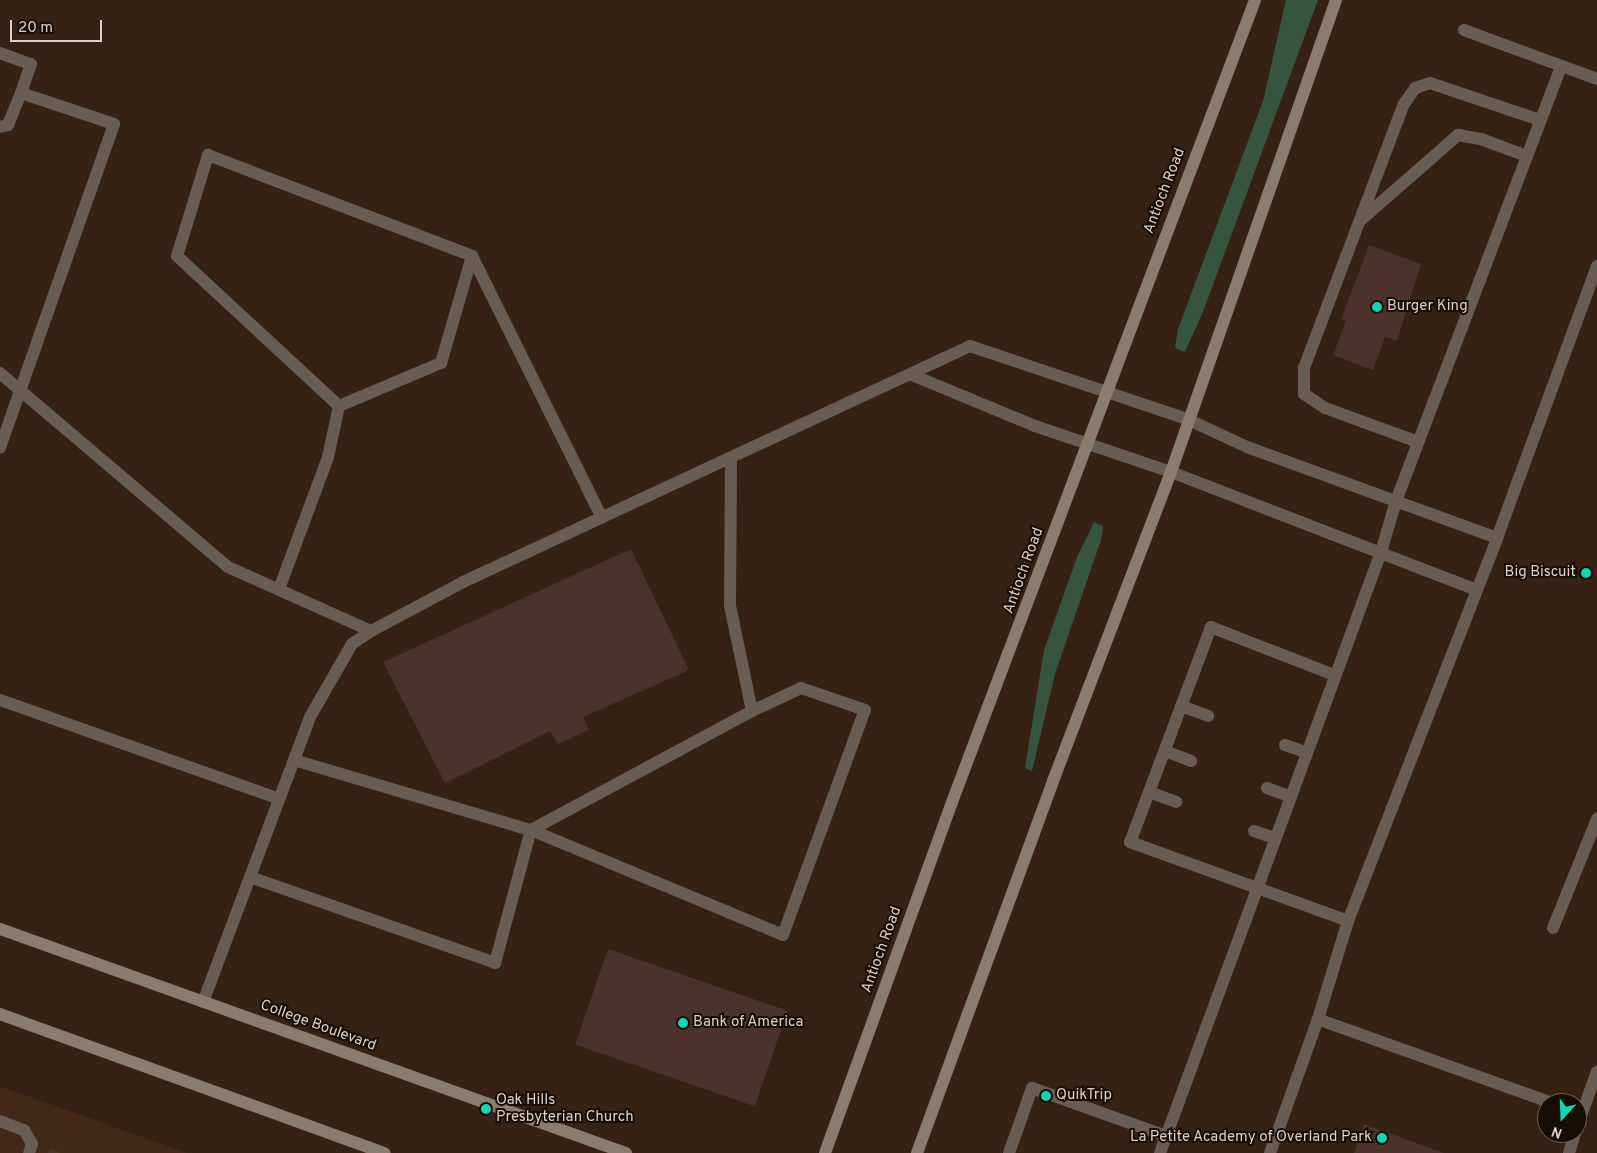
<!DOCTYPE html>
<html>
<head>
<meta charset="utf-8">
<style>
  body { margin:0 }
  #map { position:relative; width:1597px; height:1153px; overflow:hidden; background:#372113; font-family:Overpass,sans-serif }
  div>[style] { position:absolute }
  .built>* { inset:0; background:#442816 }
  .green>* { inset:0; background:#355442 }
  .building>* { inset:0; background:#4d322b; transform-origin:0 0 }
  .service>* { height:12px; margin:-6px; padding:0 6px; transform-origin:6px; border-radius:6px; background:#675d55 }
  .secondary>* { height:12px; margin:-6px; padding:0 6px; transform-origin:6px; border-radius:6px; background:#8b7c6e }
  .dots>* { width:14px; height:14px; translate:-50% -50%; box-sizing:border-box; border:2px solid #170d07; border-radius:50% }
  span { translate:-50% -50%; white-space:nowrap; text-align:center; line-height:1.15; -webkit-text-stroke:4px #170d07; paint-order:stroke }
  .street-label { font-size:15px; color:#dfd0c7 }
  .poi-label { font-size:15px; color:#dfd0c7 }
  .left { translate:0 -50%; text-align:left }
  .right { translate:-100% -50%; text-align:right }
  .north { position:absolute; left:1537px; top:1093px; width:50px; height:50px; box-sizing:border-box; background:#170d07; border:1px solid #675b54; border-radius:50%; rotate:200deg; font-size:14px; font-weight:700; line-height:20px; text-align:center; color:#dfd0c7 }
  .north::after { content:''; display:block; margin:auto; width:18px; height:22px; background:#11d5b4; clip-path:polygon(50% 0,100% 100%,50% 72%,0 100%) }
  .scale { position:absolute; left:10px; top:20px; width:92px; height:22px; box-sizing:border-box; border:2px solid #dfd0c7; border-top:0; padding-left:6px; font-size:15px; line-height:18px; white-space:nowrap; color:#dfd0c7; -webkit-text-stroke:4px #170d07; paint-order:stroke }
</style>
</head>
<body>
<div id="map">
  <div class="built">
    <div style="clip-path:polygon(0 1086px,187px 1153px,0 1153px)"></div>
  </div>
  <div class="green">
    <div style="clip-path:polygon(1286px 0,1318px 0,1203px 312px,1185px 352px,1175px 348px,1178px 329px,1263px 101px)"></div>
    <div style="clip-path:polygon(1094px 522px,1103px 526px,1101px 540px,1055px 674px,1032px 771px,1025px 768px,1044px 650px,1077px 557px)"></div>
  </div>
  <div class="building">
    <div style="clip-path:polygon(1369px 245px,1421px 264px,1397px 341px,1385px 337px,1373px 370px,1333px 355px,1346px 321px,1341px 320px)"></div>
    <div style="clip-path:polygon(631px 549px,689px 670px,583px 717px,589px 730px,558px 744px,550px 731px,445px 783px,383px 662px)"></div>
    <div style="left:608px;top:949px;width:190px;height:101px;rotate:19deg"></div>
    <div style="clip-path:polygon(1364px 1124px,1444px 1153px,1354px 1153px)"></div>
    <div style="clip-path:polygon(50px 1149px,60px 1153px,48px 1153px)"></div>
  </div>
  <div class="service">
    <div style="left:1464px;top:30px;width:142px;rotate:20.2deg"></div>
    <div style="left:0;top:53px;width:33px;rotate:20deg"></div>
    <div style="left:31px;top:64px;width:31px;rotate:109deg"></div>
    <div style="left:21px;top:93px;width:98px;rotate:18.4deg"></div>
    <div style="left:114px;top:124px;width:343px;rotate:109.4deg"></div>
    <div style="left:0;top:127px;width:8px;rotate:-14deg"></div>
    <div style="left:8px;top:125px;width:35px;rotate:-68deg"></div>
    <div style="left:1362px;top:219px;width:128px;rotate:-41.2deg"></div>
    <div style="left:1458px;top:135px;width:23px;rotate:10deg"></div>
    <div style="left:1481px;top:139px;width:49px;rotate:20.3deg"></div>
    <div style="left:0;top:373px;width:299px;rotate:40.4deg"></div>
    <div style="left:228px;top:567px;width:157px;rotate:24.1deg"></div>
    <div style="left:912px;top:375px;width:133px;rotate:22.5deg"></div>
    <div style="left:1035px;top:426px;width:144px;rotate:18.7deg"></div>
    <div style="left:1171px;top:472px;width:326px;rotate:21.1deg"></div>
    <div style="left:339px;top:406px;width:111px;rotate:-22.9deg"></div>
    <div style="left:441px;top:363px;width:111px;rotate:-73.8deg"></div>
    <div style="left:1418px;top:442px;width:99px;rotate:-159.9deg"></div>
    <div style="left:1325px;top:408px;width:25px;rotate:-146deg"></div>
    <div style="left:1304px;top:394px;width:26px;rotate:-90deg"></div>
    <div style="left:1304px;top:368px;width:282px;rotate:-69.3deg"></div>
    <div style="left:1404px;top:104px;width:19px;rotate:-55deg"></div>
    <div style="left:1415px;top:88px;width:16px;rotate:-18deg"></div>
    <div style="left:1430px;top:83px;width:116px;rotate:18.6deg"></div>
    <div style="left:279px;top:589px;width:141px;rotate:-69.6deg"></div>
    <div style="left:328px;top:457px;width:52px;rotate:-77.8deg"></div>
    <div style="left:339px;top:406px;width:221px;rotate:-137.2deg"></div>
    <div style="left:177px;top:256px;width:106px;rotate:-72.9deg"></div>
    <div style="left:208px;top:155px;width:283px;rotate:20.9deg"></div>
    <div style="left:472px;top:256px;width:292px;rotate:63.6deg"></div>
    <div style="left:1334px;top:675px;width:132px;rotate:-158.7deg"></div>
    <div style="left:1211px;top:627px;width:230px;rotate:110.6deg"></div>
    <div style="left:1130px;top:842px;width:232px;rotate:19.9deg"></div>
    <div style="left:0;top:700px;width:296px;rotate:19.5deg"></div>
    <div style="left:1181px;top:706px;width:29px;rotate:20deg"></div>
    <div style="left:1285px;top:745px;width:21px;rotate:19deg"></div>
    <div style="left:1165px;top:751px;width:28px;rotate:21deg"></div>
    <div style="left:294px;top:760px;width:247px;rotate:16.5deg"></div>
    <div style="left:531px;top:830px;width:251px;rotate:-28.3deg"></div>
    <div style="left:1267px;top:788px;width:23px;rotate:20deg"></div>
    <div style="left:1149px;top:792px;width:29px;rotate:20deg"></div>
    <div style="left:1254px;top:831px;width:21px;rotate:19deg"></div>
    <div style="left:250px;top:877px;width:260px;rotate:19.3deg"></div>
    <div style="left:495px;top:963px;width:138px;rotate:-74.9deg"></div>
    <div style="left:531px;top:830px;width:273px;rotate:22.6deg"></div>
    <div style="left:783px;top:935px;width:239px;rotate:-70deg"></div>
    <div style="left:865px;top:710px;width:68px;rotate:-161deg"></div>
    <div style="left:801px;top:688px;width:54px;rotate:154.9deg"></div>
    <div style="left:752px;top:711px;width:107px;rotate:-101.8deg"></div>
    <div style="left:730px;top:606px;width:148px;rotate:-89.6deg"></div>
    <div style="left:1553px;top:928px;width:118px;rotate:-68deg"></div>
    <div style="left:203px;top:1002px;width:304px;rotate:-69.4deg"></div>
    <div style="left:310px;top:717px;width:84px;rotate:-60.1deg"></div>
    <div style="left:352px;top:644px;width:23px;rotate:-34deg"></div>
    <div style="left:371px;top:631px;width:104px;rotate:-28deg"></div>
    <div style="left:463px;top:582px;width:559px;rotate:-24.96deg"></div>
    <div style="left:970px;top:346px;width:229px;rotate:18.6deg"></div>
    <div style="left:1187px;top:419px;width:66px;rotate:25deg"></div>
    <div style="left:1247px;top:447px;width:266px;rotate:20deg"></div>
    <div style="left:1552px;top:1103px;width:249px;rotate:-160.3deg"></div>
    <div style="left:1318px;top:1019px;width:102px;rotate:-73deg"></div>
    <div style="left:1348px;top:921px;width:411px;rotate:-68.7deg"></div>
    <div style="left:1497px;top:538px;width:290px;rotate:-69.8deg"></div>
    <div style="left:0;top:1121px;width:26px;rotate:21deg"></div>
    <div style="left:24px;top:1130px;width:16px;rotate:60deg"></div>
    <div style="left:32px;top:1144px;width:9px;rotate:108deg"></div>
    <div style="left:1577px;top:1127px;width:59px;rotate:-70.3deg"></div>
    <div style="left:1009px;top:1153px;width:69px;rotate:-70.5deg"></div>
    <div style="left:1032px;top:1088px;width:142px;rotate:19.7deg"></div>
    <div style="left:1160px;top:1153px;width:640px;rotate:-69.81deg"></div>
    <div style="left:1381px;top:552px;width:53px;rotate:-73.6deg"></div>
    <div style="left:1396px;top:501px;width:465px;rotate:-69.2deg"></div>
    <div style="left:1270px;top:1153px;width:142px;rotate:-70.3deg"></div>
    <div style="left:1569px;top:1153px;width:21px;rotate:-73deg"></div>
  </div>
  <div class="secondary">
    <div style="left:0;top:929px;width:665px;rotate:19.69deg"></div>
    <div style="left:0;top:1014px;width:409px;rotate:19.9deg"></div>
    <div style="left:825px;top:1153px;width:373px;rotate:-70.1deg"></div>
    <div style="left:952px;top:802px;width:857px;rotate:-69.3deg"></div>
    <div style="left:917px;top:1153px;width:396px;rotate:-69.9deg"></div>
    <div style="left:1053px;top:781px;width:331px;rotate:-69.1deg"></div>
    <div style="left:1171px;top:472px;width:500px;rotate:-70.73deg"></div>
  </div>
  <div class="dots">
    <div style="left:1377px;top:307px;background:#11d5b4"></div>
    <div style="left:1586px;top:573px;background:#11d5b4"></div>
    <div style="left:683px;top:1023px;background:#11d5b4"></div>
    <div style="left:1046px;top:1096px;background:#11d5b4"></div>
    <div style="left:486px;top:1109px;background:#11d5b4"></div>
    <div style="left:1382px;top:1138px;background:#11d5b4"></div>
  </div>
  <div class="street-label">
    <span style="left:1165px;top:191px;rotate:-69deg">Antioch Road</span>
    <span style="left:1024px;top:571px;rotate:-70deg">Antioch Road</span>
    <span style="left:882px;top:950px;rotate:-70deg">Antioch Road</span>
    <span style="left:318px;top:1026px;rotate:20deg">College Boulevard</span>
  </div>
  <div class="poi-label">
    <span class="left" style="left:1387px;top:307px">Burger King</span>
    <span class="right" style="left:1576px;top:573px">Big Biscuit</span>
    <span class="left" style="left:693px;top:1023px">Bank of America</span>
    <span class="left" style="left:1056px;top:1096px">QuikTrip</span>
    <span class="left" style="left:496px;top:1109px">Oak Hills<br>Presbyterian Church</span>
    <span class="right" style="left:1372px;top:1138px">La Petite Academy of Overland Park</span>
  </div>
  <div class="north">N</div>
  <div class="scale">20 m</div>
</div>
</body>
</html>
